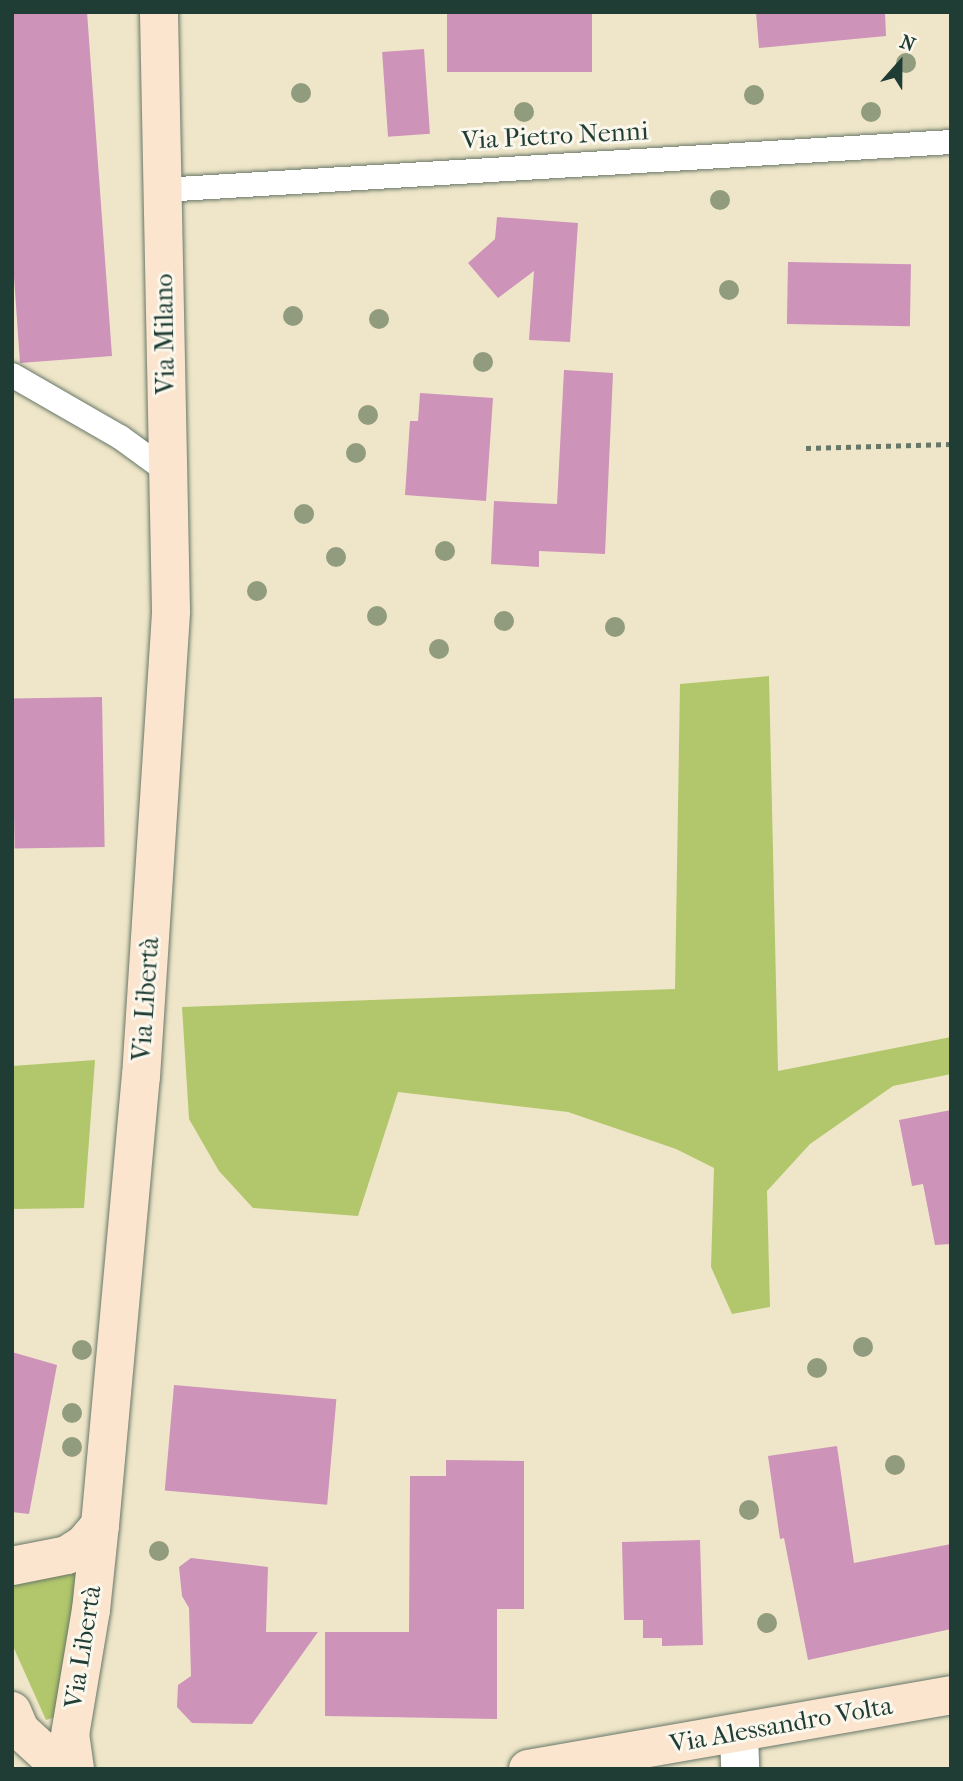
<!DOCTYPE html>
<html>
<head>
<meta charset="utf-8">
<style>
  body { margin:0 }
  #map { position:relative; width:963px; height:1781px; overflow:hidden; background:#efe6c9; font-family:"IM FELL French Canon",serif }
  div>[style] { position:absolute }
  .green>* { inset:0; background:#b2c76b }
  .building>* { inset:0; background:#cd93b9; transform-origin:0 0 }
  .path>* { height:4.5px; margin-top:-2.25px; transform-origin:0; background:repeating-linear-gradient(90deg,#687868 0 5px,transparent 0 10px) }
  .roads { filter:drop-shadow(0 0 2px #687868) drop-shadow(0 0 2px #687868) }
  .lane>* { height:24px; margin:-12px; padding:0 12px; transform-origin:12px; border-radius:12px; background:#fff }
  .street>* { height:38px; margin:-19px; padding:0 19px; transform-origin:19px; border-radius:19px; background:#fff }
  .secondary>* { height:38px; margin:-19px; padding:0 19px; transform-origin:19px; border-radius:19px; background:#fbe5cf }
  .trees>* { width:20px; height:20px; margin:-10px; border-radius:50%; background:#919c7f }
  span { translate:-50% -50%; white-space:nowrap; text-align:center; line-height:1.15; -webkit-text-stroke:6px #fbf7ec; paint-order:stroke }
  .street-label { font-size:26px; color:#1f3d34 }
  .frame { position:absolute; inset:0; border:14px solid #1f3d34; pointer-events:none }
  .north { position:absolute; left:865px; top:28px; width:70px; height:70px; -webkit-text-stroke:5px #fbf7ec; paint-order:stroke; rotate:21deg; font-size:19px; font-weight:700; line-height:28px; text-align:center; color:#1f3d34 }
  .north::after { content:''; display:block; margin:auto; width:24px; height:32px; background:#1f3d34; clip-path:polygon(50% 0,100% 100%,50% 72%,0 100%) }
</style>
</head>
<body>
<div id="map">
  <div class="green">
    <div style="clip-path:polygon(769px 676px,778px 1071px,951px 1037px,951px 1074px,893px 1086px,810px 1144px,767px 1191px,770px 1307px,732px 1314px,711px 1267px,714px 1168px,676px 1149px,568px 1112px,398px 1092px,358px 1216px,253px 1208px,219px 1171px,189px 1119px,182px 1007px,675px 989px,680px 684px)"></div>
    <div style="clip-path:polygon(95px 1060px,84px 1208px,12px 1209px,12px 1066px)"></div>
    <div style="clip-path:polygon(79px 1569px,55px 1717px,46px 1720px,12px 1644px,12px 1578px)"></div>
  </div>
  <div class="building">
    <div style="clip-path:polygon(12px 12px,87px 12px,112px 356px,20px 363px,12px 248px)"></div>
    <div style="left:447px;top:12px;width:145px;height:60px"></div>
    <div style="clip-path:polygon(756px 12px,885px 12px,886px 36px,759px 48px)"></div>
    <div style="left:424px;top:49px;width:85px;height:42px;rotate:86deg"></div>
    <div style="clip-path:polygon(497px 217px,578px 223px,570px 342px,529px 340px,534px 271px,498px 298px,468px 263px,495px 239px)"></div>
    <div style="left:788px;top:262px;width:123px;height:62px;rotate:1deg"></div>
    <div style="clip-path:polygon(564px 370px,613px 373px,605px 554px,539px 551px,539px 567px,491px 564px,494px 501px,557px 504px)"></div>
    <div style="clip-path:polygon(420px 393px,493px 398px,486px 501px,405px 495px,410px 421px,418px 421px)"></div>
    <div style="left:102px;top:697px;width:150px;height:90px;rotate:89deg"></div>
    <div style="clip-path:polygon(951px 1110px,951px 1244px,935px 1245px,923px 1184px,912px 1186px,899px 1120px)"></div>
    <div style="clip-path:polygon(12px 1352px,57px 1365px,29px 1514px,12px 1512px)"></div>
    <div style="left:174px;top:1385px;width:163px;height:106px;rotate:5deg"></div>
    <div style="clip-path:polygon(837px 1446px,854px 1563px,951px 1544px,951px 1629px,808px 1660px,784px 1538px,780px 1539px,768px 1456px)"></div>
    <div style="clip-path:polygon(446px 1460px,524px 1461px,524px 1609px,497px 1609px,497px 1719px,325px 1716px,325px 1632px,409px 1632px,410px 1476px,446px 1476px)"></div>
    <div style="clip-path:polygon(700px 1540px,703px 1645px,662px 1646px,662px 1638px,643px 1638px,643px 1620px,624px 1620px,622px 1542px)"></div>
    <div style="clip-path:polygon(191px 1558px,268px 1567px,266px 1632px,318px 1632px,252px 1724px,192px 1723px,177px 1707px,178px 1685px,191px 1676px,189px 1608px,182px 1596px,179px 1567px)"></div>
  </div>
  <div class="path">
    <div style="left:806px;top:448px;width:145px;rotate:-1.6deg"></div>
  </div>
  <div class="roads">
    <div class="lane">
      <div style="left:162px;top:190px;width:790px;rotate:-3.48deg"></div>
      <div style="left:12px;top:375px;width:125px;rotate:29.9deg"></div>
      <div style="left:120px;top:437px;width:59px;rotate:36.1deg"></div>
    </div>
    <div class="street">
      <div style="left:739px;top:1734px;width:35px;rotate:88deg"></div>
    </div>
    <div class="secondary">
      <div style="left:12px;top:1566px;width:56px;rotate:-11.3deg"></div>
      <div style="left:67px;top:1555px;width:20px;rotate:-33deg"></div>
      <div style="left:84px;top:1544px;width:25px;rotate:-50deg"></div>
      <div style="left:12px;top:1711px;width:21px;rotate:67deg"></div>
      <div style="left:20px;top:1730px;width:50px;rotate:42.6deg"></div>
      <div style="left:75px;top:1769px;width:34px;rotate:-98deg"></div>
      <div style="left:70px;top:1735px;width:127px;rotate:-80.5deg"></div>
      <div style="left:91px;top:1610px;width:85px;rotate:-84deg"></div>
      <div style="left:100px;top:1525px;width:450px;rotate:-84.8deg"></div>
      <div style="left:141px;top:1077px;width:467px;rotate:-86.3deg"></div>
      <div style="left:171px;top:611px;width:599px;rotate:-91.15deg"></div>
      <div style="left:528px;top:1769px;width:429px;rotate:-9.9deg"></div>
    </div>
  </div>
  <div class="trees">
    <div style="left:906px;top:63px"></div>
    <div style="left:301px;top:93px"></div>
    <div style="left:754px;top:95px"></div>
    <div style="left:524px;top:112px"></div>
    <div style="left:871px;top:112px"></div>
    <div style="left:720px;top:200px"></div>
    <div style="left:729px;top:290px"></div>
    <div style="left:293px;top:316px"></div>
    <div style="left:379px;top:319px"></div>
    <div style="left:483px;top:362px"></div>
    <div style="left:368px;top:415px"></div>
    <div style="left:356px;top:453px"></div>
    <div style="left:304px;top:514px"></div>
    <div style="left:445px;top:551px"></div>
    <div style="left:336px;top:557px"></div>
    <div style="left:257px;top:591px"></div>
    <div style="left:377px;top:616px"></div>
    <div style="left:504px;top:621px"></div>
    <div style="left:615px;top:627px"></div>
    <div style="left:439px;top:649px"></div>
    <div style="left:863px;top:1347px"></div>
    <div style="left:82px;top:1350px"></div>
    <div style="left:817px;top:1368px"></div>
    <div style="left:72px;top:1413px"></div>
    <div style="left:72px;top:1447px"></div>
    <div style="left:895px;top:1465px"></div>
    <div style="left:749px;top:1510px"></div>
    <div style="left:159px;top:1551px"></div>
    <div style="left:767px;top:1623px"></div>
  </div>
  <div class="street-label">
    <span style="left:555px;top:136px;rotate:-3deg">Via Pietro Nenni</span>
    <span style="left:165px;top:334px;rotate:-91deg">Via Milano</span>
    <span style="left:146px;top:999px;rotate:-86deg">Via Libertà</span>
    <span style="left:83px;top:1647px;rotate:-81deg">Via Libertà</span>
    <span style="left:781px;top:1725px;rotate:-10deg">Via Alessandro Volta</span>
  </div>
  <div class="frame"></div>
  <div class="north">N</div>
</div>
</body>
</html>
